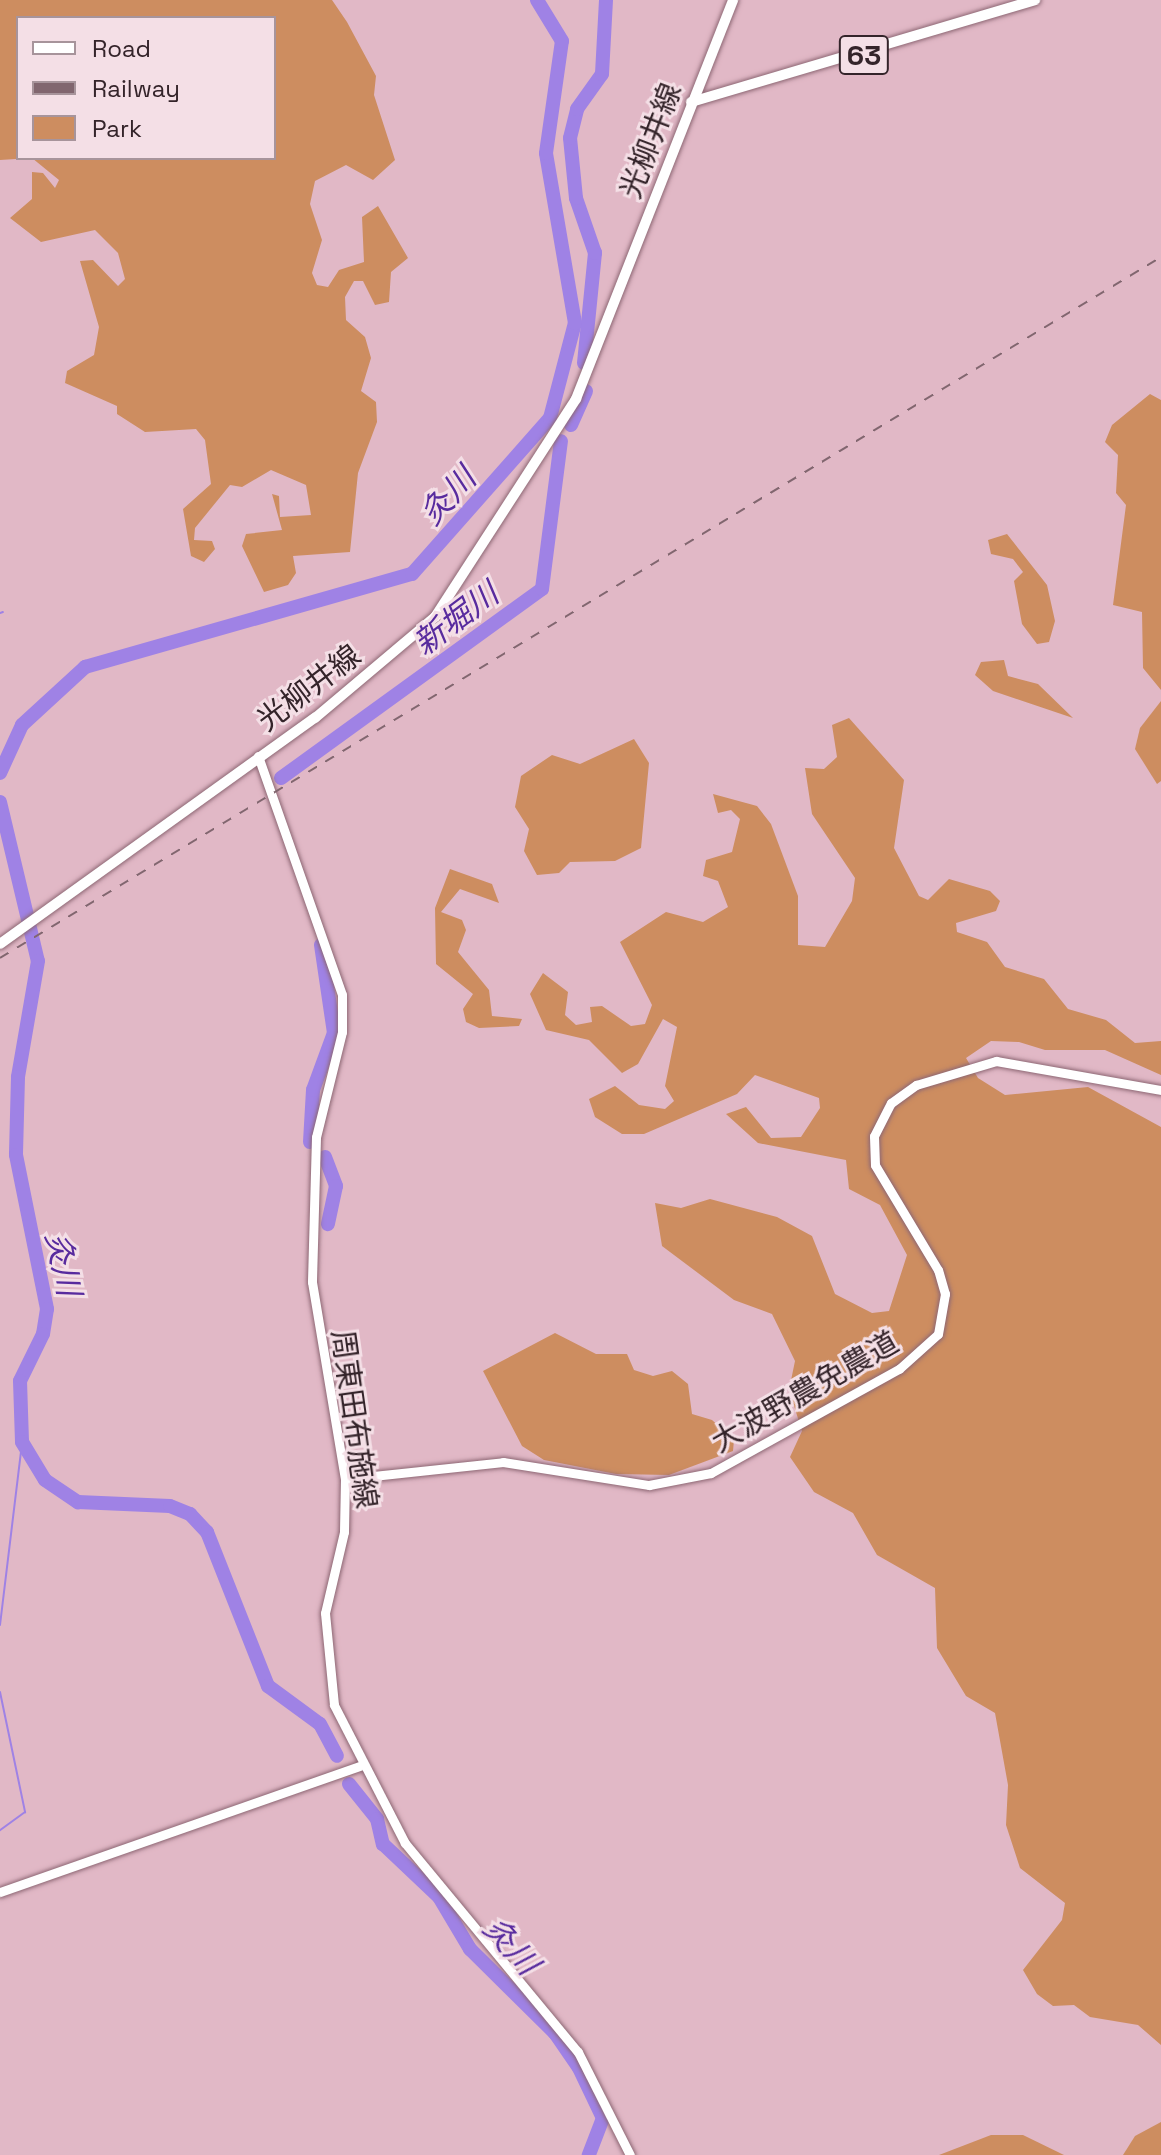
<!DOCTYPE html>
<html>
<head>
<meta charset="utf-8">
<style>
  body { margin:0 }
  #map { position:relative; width:1161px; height:2155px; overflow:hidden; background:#e1b8c6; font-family:"Space Grotesk","Noto Sans JP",sans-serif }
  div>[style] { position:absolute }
  .green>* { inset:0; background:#cd8d60 }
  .stream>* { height:2px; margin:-1px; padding:0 1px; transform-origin:1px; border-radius:1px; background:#9f82e5 }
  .river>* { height:14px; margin:-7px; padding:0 7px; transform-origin:7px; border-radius:7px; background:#9f82e5 }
  .roads { filter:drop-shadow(0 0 2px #8d6774) drop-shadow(0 0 2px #8d6774) }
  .secondary>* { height:9px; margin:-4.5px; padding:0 4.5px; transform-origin:4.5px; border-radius:4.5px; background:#fff }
  .primary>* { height:10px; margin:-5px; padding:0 5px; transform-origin:5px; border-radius:5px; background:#fff }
  .rail>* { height:2px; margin-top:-1px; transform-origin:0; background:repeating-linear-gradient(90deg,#81666f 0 10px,transparent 0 20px) }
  span { translate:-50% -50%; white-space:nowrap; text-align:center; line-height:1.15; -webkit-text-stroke:6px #f4dfe6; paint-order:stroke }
  .shield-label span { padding:2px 6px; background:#f4dfe6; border:2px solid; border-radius:6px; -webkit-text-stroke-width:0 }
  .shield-label { font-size:28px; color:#34242a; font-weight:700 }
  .street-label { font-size:30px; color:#34242a }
  .water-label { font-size:32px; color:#582b9e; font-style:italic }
  .legend { position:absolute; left:16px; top:16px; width:260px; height:144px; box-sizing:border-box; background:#f4dfe6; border:2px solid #a7949b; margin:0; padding:10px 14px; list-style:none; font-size:24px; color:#34242a }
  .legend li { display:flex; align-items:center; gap:16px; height:40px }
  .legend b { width:40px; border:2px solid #a7949b }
</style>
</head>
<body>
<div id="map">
  <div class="green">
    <div style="clip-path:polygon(evenodd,0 0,332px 0,347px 22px,376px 76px,374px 95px,395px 160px,373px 180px,346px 165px,315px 181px,310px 204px,322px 240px,312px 273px,317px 285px,328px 287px,339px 270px,364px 262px,362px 217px,378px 206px,408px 258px,391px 272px,389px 302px,375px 305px,363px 281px,354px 281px,345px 297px,346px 320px,365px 337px,371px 358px,361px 391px,376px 402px,377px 422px,358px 473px,350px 552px,293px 556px,296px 573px,288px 585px,264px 592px,242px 546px,246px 534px,282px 530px,272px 494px,279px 496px,280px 517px,311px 515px,306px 485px,271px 470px,242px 487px,230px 485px,195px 528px,194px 540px,212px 541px,215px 549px,204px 562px,191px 556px,183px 509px,211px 484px,205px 440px,196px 429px,145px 432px,117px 414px,117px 406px,65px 383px,67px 371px,94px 355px,99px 327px,80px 261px,93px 260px,118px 286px,125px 279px,118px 253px,95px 230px,41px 242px,10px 218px,32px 199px,32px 172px,43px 173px,55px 188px,59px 180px,32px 158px,0 160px,0 0,18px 18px,274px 18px,274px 158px,18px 158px,18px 18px)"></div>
    <div style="clip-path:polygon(1150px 394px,1161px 400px,1161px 690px,1143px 668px,1142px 612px,1113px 605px,1126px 505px,1116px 493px,1118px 455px,1105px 442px,1112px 425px)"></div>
    <div style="clip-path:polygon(1007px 534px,1047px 585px,1055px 621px,1049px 642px,1037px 644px,1022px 624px,1014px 581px,1023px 572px,1013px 559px,991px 554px,988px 540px)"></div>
    <div style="clip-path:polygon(1004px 660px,1008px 676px,1038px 684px,1073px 718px,993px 691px,975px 675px,981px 662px)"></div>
    <div style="clip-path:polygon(1161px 701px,1161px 781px,1157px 784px,1135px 749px,1140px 728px)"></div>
    <div style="clip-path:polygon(849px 718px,904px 780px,894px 848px,919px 896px,928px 900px,949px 879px,990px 891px,1000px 901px,996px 911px,956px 923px,957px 932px,987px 942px,1005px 967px,1044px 979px,1068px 1009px,1106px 1020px,1135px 1043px,1161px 1041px,1161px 1075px,1105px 1050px,1045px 1050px,1019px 1042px,991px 1041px,966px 1058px,978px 1078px,1005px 1095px,1088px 1087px,1161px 1127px,1161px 2045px,1138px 2025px,1090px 2017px,1074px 2005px,1053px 2006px,1037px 1994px,1023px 1970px,1062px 1920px,1065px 1903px,1020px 1868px,1006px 1825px,1008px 1785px,995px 1713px,966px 1696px,937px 1648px,935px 1588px,877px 1555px,853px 1513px,814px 1492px,790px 1457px,802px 1431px,789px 1390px,795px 1361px,772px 1314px,734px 1300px,662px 1246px,655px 1203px,681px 1208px,710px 1199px,777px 1217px,812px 1236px,835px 1294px,872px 1313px,889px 1311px,907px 1255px,880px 1205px,849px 1189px,846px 1160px,758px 1143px,726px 1114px,746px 1107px,771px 1138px,801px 1137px,820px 1108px,819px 1098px,755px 1075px,737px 1094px,644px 1134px,622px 1134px,595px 1117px,589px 1099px,615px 1086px,639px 1105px,665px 1109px,674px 1101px,665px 1086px,677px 1027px,663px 1019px,638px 1064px,622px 1073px,589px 1040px,546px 1030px,530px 994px,543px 973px,568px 992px,565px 1015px,576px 1025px,592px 1022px,590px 1007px,602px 1006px,631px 1026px,645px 1024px,652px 1005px,620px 942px,666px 912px,703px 922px,728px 907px,718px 881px,703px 876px,706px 860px,732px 852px,740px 819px,731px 810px,718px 813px,713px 794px,757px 806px,771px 824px,798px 896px,798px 945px,825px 947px,852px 901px,855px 878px,812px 814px,805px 768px,824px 769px,837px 757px,832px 725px)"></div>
    <div style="clip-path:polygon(634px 739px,649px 763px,641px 848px,615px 861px,570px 862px,559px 873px,537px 875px,524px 851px,529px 829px,515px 807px,521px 776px,552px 755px,580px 764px)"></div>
    <div style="clip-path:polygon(450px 869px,492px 884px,499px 903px,460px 889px,441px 912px,462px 920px,466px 930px,458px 952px,489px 990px,492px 1016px,522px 1019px,519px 1026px,479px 1028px,466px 1022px,463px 1009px,473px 994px,436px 964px,435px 908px)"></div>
    <div style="clip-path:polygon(555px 1333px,596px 1354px,627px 1354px,634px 1370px,653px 1376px,672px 1371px,688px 1384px,692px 1414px,712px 1420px,734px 1440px,733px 1451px,669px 1475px,616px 1474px,544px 1460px,522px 1446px,483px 1371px)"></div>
    <div style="clip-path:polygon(1161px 2122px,1161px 2155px,1123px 2155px,1135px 2136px)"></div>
    <div style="clip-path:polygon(991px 2135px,1023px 2135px,1064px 2155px,939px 2155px)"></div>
  </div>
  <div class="stream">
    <div style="left:0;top:613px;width:3px;rotate:-18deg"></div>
    <div style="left:0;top:1625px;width:184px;rotate:-83.1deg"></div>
    <div style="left:0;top:1692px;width:123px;rotate:78.2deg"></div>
    <div style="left:25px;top:1812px;width:31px;rotate:144deg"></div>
  </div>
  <div class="river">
    <div style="left:584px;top:363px;width:111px;rotate:-84.3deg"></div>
    <div style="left:595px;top:253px;width:58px;rotate:-109.1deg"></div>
    <div style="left:576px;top:198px;width:60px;rotate:-95.7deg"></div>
    <div style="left:570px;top:138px;width:30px;rotate:-76deg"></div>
    <div style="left:577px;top:109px;width:43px;rotate:-54.5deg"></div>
    <div style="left:602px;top:74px;width:74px;rotate:-86.9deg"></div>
    <div style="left:571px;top:425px;width:37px;rotate:-66deg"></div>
    <div style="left:0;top:773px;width:53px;rotate:-65.4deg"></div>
    <div style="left:22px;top:725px;width:86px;rotate:-42.6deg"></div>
    <div style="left:85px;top:667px;width:340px;rotate:-15.9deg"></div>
    <div style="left:412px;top:574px;width:208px;rotate:-48.5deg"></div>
    <div style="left:550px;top:418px;width:98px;rotate:-75.3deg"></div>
    <div style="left:575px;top:323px;width:172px;rotate:-99.7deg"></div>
    <div style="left:546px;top:153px;width:113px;rotate:-81.9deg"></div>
    <div style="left:562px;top:41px;width:48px;rotate:-121.4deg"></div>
    <div style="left:281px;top:778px;width:322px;rotate:-35.9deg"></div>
    <div style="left:542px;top:589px;width:149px;rotate:-82.7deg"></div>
    <div style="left:0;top:802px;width:163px;rotate:76.6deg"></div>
    <div style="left:38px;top:961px;width:118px;rotate:99.8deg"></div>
    <div style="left:18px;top:1077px;width:78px;rotate:91.5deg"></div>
    <div style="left:16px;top:1155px;width:157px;rotate:78.6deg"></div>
    <div style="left:47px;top:1309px;width:25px;rotate:99deg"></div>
    <div style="left:43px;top:1334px;width:52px;rotate:116.1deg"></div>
    <div style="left:20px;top:1381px;width:61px;rotate:88.1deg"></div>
    <div style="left:22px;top:1442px;width:44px;rotate:58.8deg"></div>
    <div style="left:45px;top:1480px;width:40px;rotate:34deg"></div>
    <div style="left:78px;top:1502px;width:92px;rotate:2.5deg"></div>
    <div style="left:170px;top:1506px;width:22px;rotate:22deg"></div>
    <div style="left:190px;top:1514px;width:25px;rotate:47deg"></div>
    <div style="left:207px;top:1532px;width:166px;rotate:68.4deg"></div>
    <div style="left:268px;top:1686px;width:64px;rotate:36.2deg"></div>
    <div style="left:320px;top:1724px;width:36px;rotate:62deg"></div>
    <div style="left:310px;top:1142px;width:52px;rotate:-86.7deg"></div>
    <div style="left:313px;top:1090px;width:61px;rotate:-69.8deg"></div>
    <div style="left:334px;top:1033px;width:89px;rotate:-98.4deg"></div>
    <div style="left:325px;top:1157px;width:31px;rotate:69deg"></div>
    <div style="left:336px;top:1186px;width:39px;rotate:102deg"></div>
    <div style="left:349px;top:1784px;width:45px;rotate:51.3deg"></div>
    <div style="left:377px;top:1819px;width:26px;rotate:77deg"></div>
    <div style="left:383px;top:1844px;width:77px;rotate:43.4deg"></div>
    <div style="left:439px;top:1897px;width:61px;rotate:59.2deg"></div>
    <div style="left:470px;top:1949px;width:120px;rotate:44.7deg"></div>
    <div style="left:555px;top:2033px;width:42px;rotate:55.6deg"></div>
    <div style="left:579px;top:2068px;width:55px;rotate:64.4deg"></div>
    <div style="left:603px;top:2118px;width:40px;rotate:111deg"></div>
  </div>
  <div class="roads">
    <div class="secondary">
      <div style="left:258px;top:756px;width:253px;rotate:70.6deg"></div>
      <div style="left:342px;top:995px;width:37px;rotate:90deg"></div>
      <div style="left:342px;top:1032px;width:108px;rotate:103.9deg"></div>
      <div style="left:316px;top:1137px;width:145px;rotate:91.6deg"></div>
      <div style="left:312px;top:1282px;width:200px;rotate:80.5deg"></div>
      <div style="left:345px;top:1479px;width:53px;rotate:91.1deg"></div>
      <div style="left:344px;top:1532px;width:83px;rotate:103.2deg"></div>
      <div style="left:325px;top:1613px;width:92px;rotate:84.4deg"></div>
      <div style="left:334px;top:1705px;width:155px;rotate:62.8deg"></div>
      <div style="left:405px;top:1843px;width:271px;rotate:50.4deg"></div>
      <div style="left:578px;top:2052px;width:115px;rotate:63.2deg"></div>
      <div style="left:345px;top:1479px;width:159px;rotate:-6.1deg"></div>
      <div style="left:503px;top:1462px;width:148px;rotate:9deg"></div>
      <div style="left:649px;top:1485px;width:63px;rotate:-11deg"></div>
      <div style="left:711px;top:1473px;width:215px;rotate:-29deg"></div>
      <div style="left:899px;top:1369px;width:52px;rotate:-41.9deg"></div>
      <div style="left:938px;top:1334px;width:41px;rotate:-80.1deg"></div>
      <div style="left:945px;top:1294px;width:25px;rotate:-106deg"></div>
      <div style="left:938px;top:1270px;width:122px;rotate:-121deg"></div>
      <div style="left:875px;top:1165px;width:29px;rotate:-92deg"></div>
      <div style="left:874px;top:1136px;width:37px;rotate:-63deg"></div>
      <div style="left:891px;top:1103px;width:31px;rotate:-36deg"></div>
      <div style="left:916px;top:1085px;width:84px;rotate:-16.7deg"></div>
      <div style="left:996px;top:1061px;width:168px;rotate:10deg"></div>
      <div style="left:0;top:1892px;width:381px;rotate:-19.3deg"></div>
    </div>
    <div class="primary">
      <div style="left:691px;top:102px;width:359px;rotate:-16.5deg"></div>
      <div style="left:0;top:944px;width:388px;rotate:-35.7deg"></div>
      <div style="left:315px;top:718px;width:157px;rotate:-40.1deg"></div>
      <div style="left:435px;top:617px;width:260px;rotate:-57.1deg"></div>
      <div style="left:576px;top:399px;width:429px;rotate:-68.5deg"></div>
    </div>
  </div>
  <div class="rail">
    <div style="left:0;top:958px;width:1356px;rotate:-31.12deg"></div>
  </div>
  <div class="shield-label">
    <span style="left:864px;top:55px">63</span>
  </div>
  <div class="street-label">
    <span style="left:651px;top:141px;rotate:-69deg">光柳井線</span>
    <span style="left:309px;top:688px;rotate:-37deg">光柳井線</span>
    <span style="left:805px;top:1392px;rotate:-30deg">大波野農免農道</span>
    <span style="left:354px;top:1419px;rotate:82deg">周東田布施線</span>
  </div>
  <div class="water-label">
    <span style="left:448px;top:496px;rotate:-47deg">灸川</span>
    <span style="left:456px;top:619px;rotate:-37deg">新堀川</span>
    <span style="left:63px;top:1264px;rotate:78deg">灸川</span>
    <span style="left:511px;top:1946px;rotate:48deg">灸川</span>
  </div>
  <ul class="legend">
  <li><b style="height:10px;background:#fff"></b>Road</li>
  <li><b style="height:10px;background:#81666f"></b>Railway</li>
  <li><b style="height:22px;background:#cd8d60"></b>Park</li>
  </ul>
</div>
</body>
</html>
